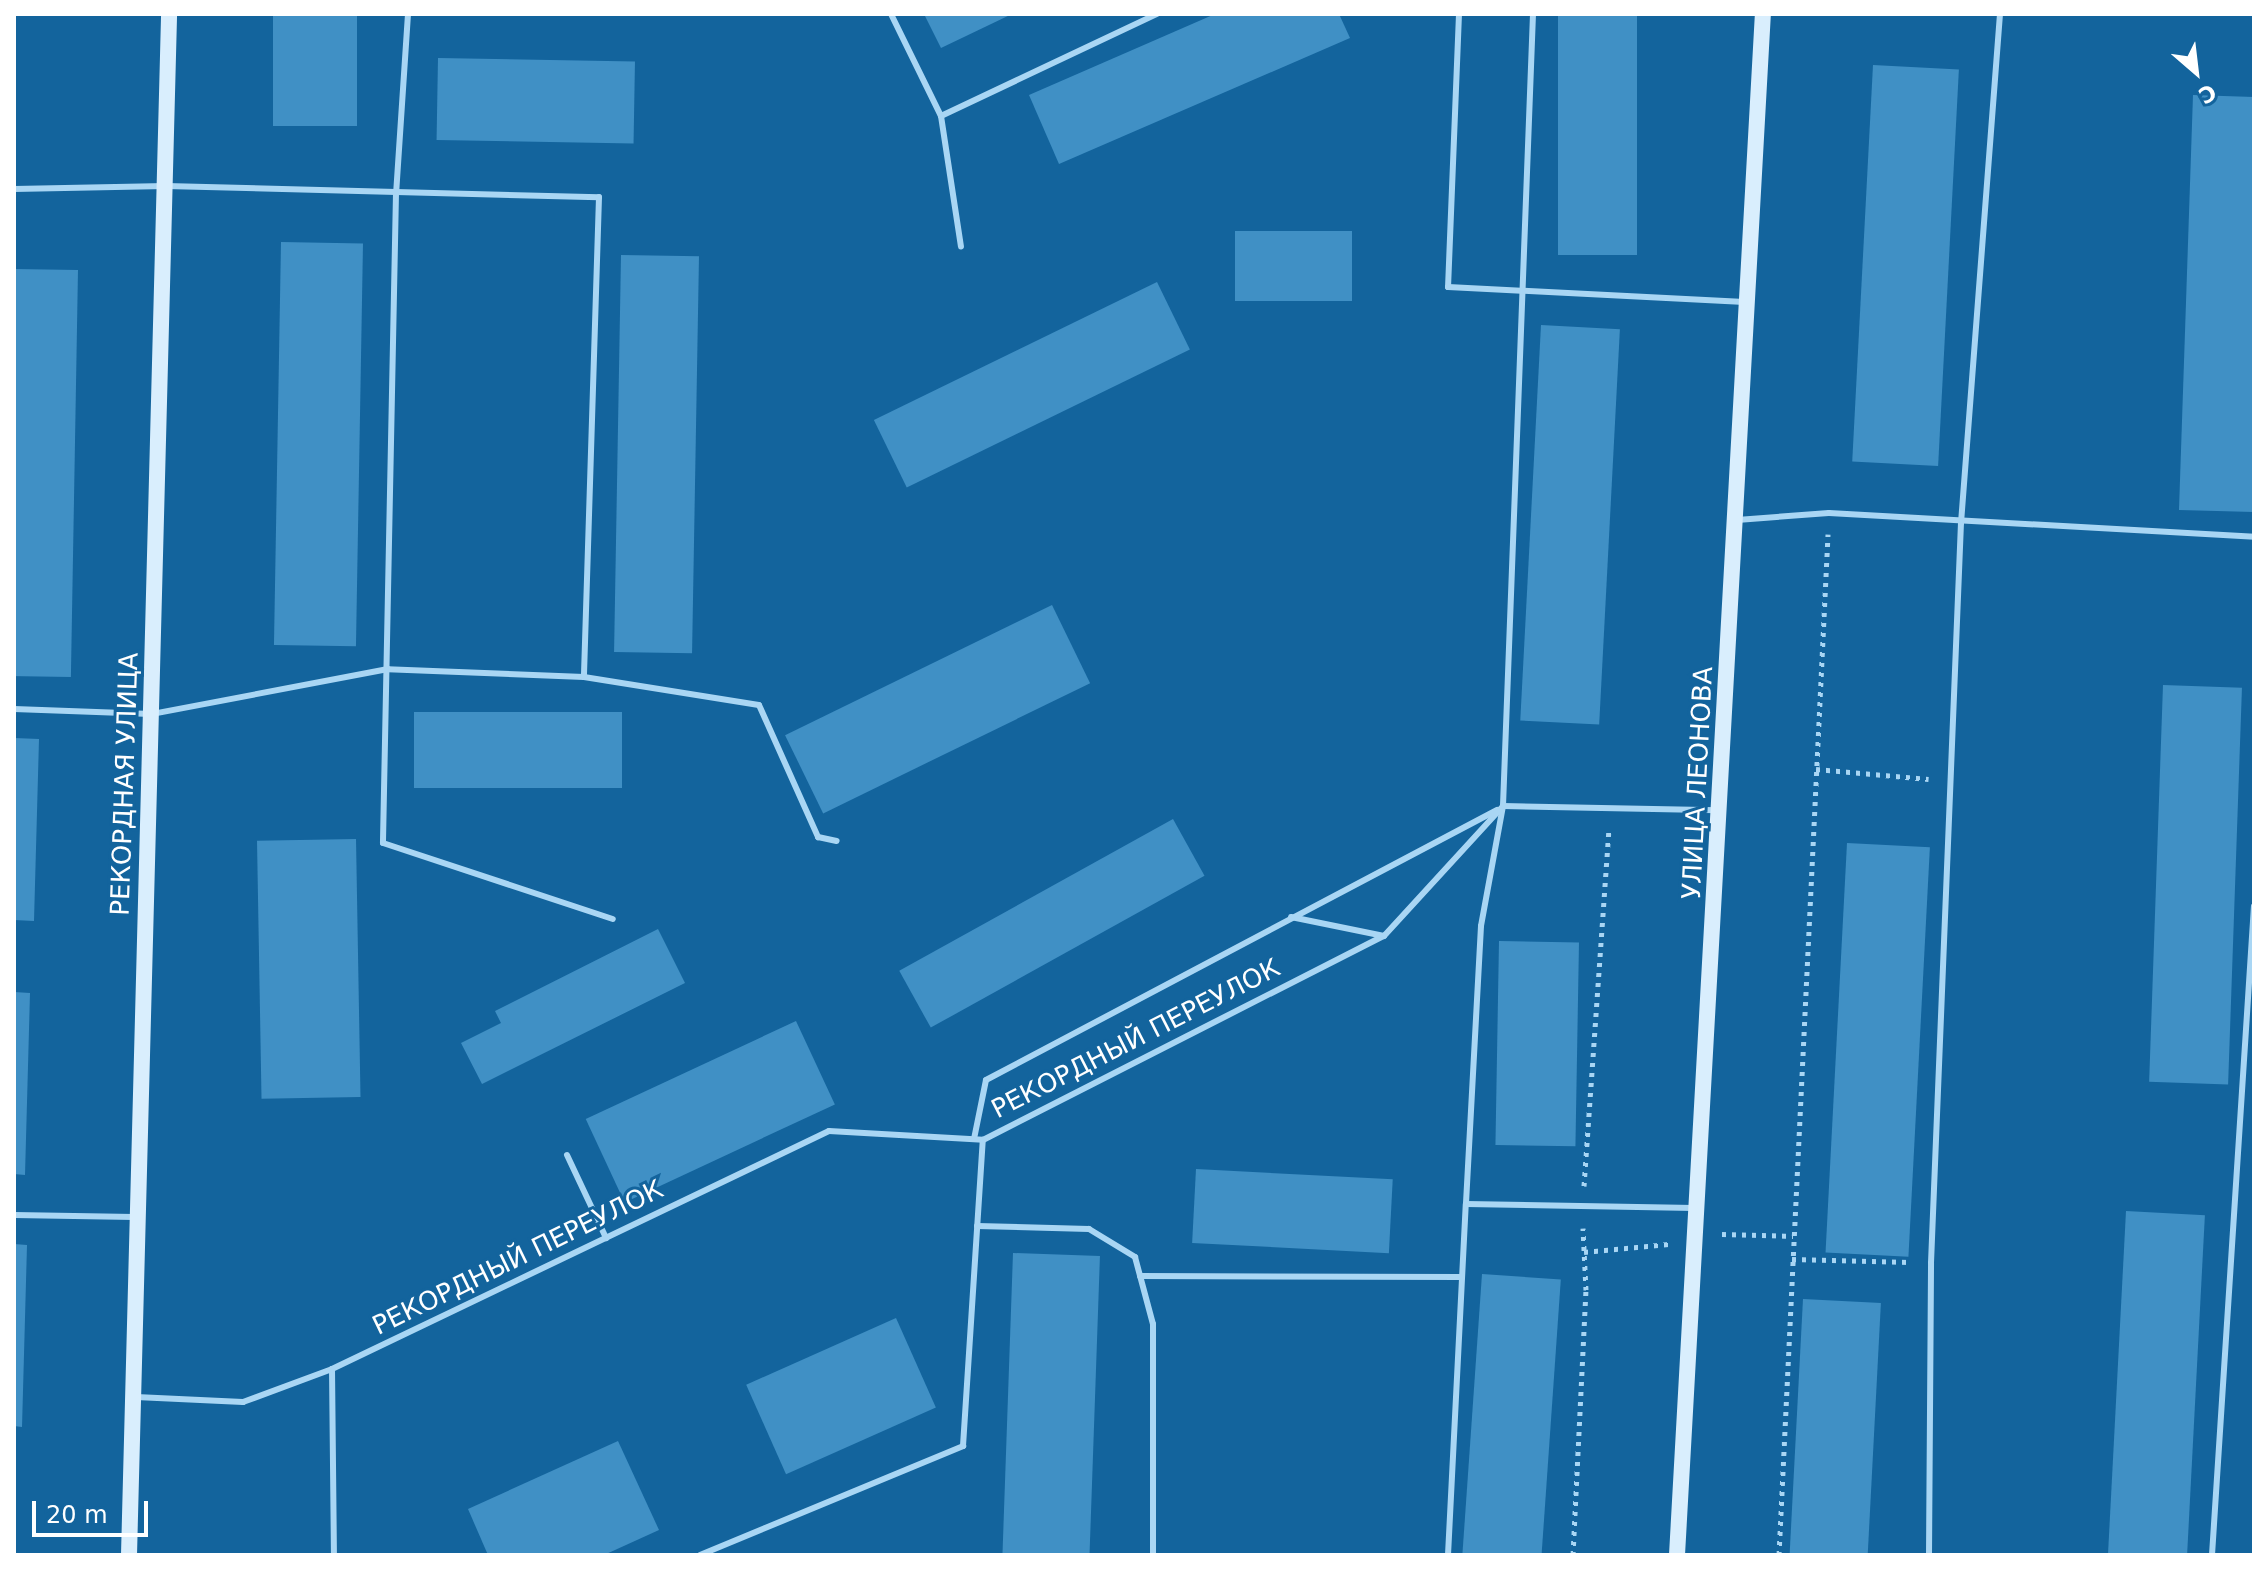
<!DOCTYPE html>
<html>
<head>
<meta charset="utf-8">
<style>
  body { margin:0 }
  #map { position:relative; width:2268px; height:1569px; overflow:hidden; background:#13649d; font-family:"DejaVu Sans",sans-serif }
  div>[style] { position:absolute }
  .building>* { inset:0; background:#4090c5; transform-origin:0 0 }
  .path>* { height:5px; margin-top:-2.5px; transform-origin:0; background:repeating-linear-gradient(90deg,#a9d6f4 0 4px,transparent 0 10px) }
  .lane>* { height:6px; margin:-3px; padding:0 3px; transform-origin:3px; border-radius:3px; background:#a9d6f4 }
  .secondary>* { height:16px; margin:-8px; padding:0 8px; transform-origin:8px; border-radius:8px; background:#d9eefd }
  span { translate:-50% -50%; white-space:nowrap; text-align:center; line-height:1.15; -webkit-text-stroke:6px #13649d; paint-order:stroke }
  .street-label { font-size:26px; color:#fff }
  .frame { position:absolute; inset:0; border:16px solid #fff; pointer-events:none }
  .north { position:absolute; left:2156px; top:32px; width:80px; height:80px; -webkit-text-stroke:6px #13649d; paint-order:stroke; rotate:152deg; font-size:22px; font-weight:700; line-height:32px; text-align:center; color:#fff }
  .north::after { content:''; display:block; margin:auto; width:28px; height:36px; background:#fff; clip-path:polygon(50% 0,100% 100%,50% 72%,0 100%) }
  .scale { position:absolute; left:32px; top:1501px; width:116px; height:36px; box-sizing:border-box; border:4px solid #fff; border-top:0; padding-left:10px; font-size:24px; line-height:28px; white-space:nowrap; color:#fff; -webkit-text-stroke:6px #13649d; paint-order:stroke }
</style>
</head>
<body>
<div id="map">
  <div class="building">
    <div style="left:273px;top:14px;width:84px;height:112px"></div>
    <div style="clip-path:polygon(924px 14px,1012px 14px,941px 48px)"></div>
    <div style="clip-path:polygon(1215px 14px,1339px 14px,1350px 38px,1059px 164px,1029px 95px)"></div>
    <div style="left:1558px;top:14px;width:79px;height:241px"></div>
    <div style="left:438px;top:58px;width:197px;height:82px;rotate:1deg"></div>
    <div style="left:1873px;top:65px;width:86px;height:397px;rotate:3deg"></div>
    <div style="clip-path:polygon(2193px 95px,2254px 97px,2254px 512px,2179px 510px)"></div>
    <div style="left:1352px;top:231px;width:70px;height:117px;rotate:90deg"></div>
    <div style="left:281px;top:242px;width:82px;height:403px;rotate:1deg"></div>
    <div style="left:621px;top:255px;width:78px;height:397px;rotate:1deg"></div>
    <div style="left:14px;top:269px;width:64px;height:407px;rotate:1deg"></div>
    <div style="left:1157px;top:282px;width:75px;height:315px;rotate:64deg"></div>
    <div style="left:1541px;top:325px;width:79px;height:396px;rotate:3deg"></div>
    <div style="left:1052px;top:605px;width:87px;height:297px;rotate:64deg"></div>
    <div style="left:2163px;top:685px;width:79px;height:397px;rotate:2deg"></div>
    <div style="left:414px;top:712px;width:208px;height:76px"></div>
    <div style="clip-path:polygon(14px 738px,39px 739px,34px 921px,14px 920px)"></div>
    <div style="left:1173px;top:819px;width:65px;height:313px;rotate:61deg"></div>
    <div style="left:356px;top:839px;width:258px;height:99px;rotate:89deg"></div>
    <div style="left:1847px;top:843px;width:83px;height:410px;rotate:3deg"></div>
    <div style="clip-path:polygon(658px 929px,685px 983px,482px 1084px,461px 1043px,501px 1023px,495px 1011px)"></div>
    <div style="left:1499px;top:941px;width:80px;height:204px;rotate:1deg"></div>
    <div style="clip-path:polygon(14px 992px,30px 993px,25px 1175px,14px 1174px)"></div>
    <div style="left:796px;top:1021px;width:92px;height:232px;rotate:65deg"></div>
    <div style="left:1196px;top:1169px;width:197px;height:74px;rotate:3deg"></div>
    <div style="left:2126px;top:1211px;width:79px;height:344px;rotate:3deg"></div>
    <div style="clip-path:polygon(14px 1244px,27px 1245px,22px 1427px,14px 1426px)"></div>
    <div style="left:1013px;top:1253px;width:87px;height:302px;rotate:2deg"></div>
    <div style="left:1482px;top:1274px;width:79px;height:281px;rotate:4deg"></div>
    <div style="left:1803px;top:1299px;width:78px;height:256px;rotate:3deg"></div>
    <div style="left:896px;top:1318px;width:98px;height:164px;rotate:66deg"></div>
    <div style="clip-path:polygon(618px 1441px,659px 1530px,604px 1555px,488px 1555px,468px 1509px)"></div>
  </div>
  <div class="path">
    <div style="left:1816px;top:769px;width:113px;rotate:5.1deg"></div>
    <div style="left:1584px;top:1186px;width:358px;rotate:-86deg"></div>
    <div style="left:1722px;top:1234px;width:71px;rotate:1.6deg"></div>
    <div style="left:1584px;top:1252px;width:85px;rotate:-5.4deg"></div>
    <div style="left:1792px;top:1259px;width:118px;rotate:1.5deg"></div>
    <div style="left:1573px;top:1555px;width:265px;rotate:-87.2deg"></div>
    <div style="left:1586px;top:1290px;width:62px;rotate:-92.8deg"></div>
    <div style="left:1779px;top:1555px;width:1022px;rotate:-87.25deg"></div>
  </div>
  <div class="lane">
    <div style="left:408px;top:14px;width:179px;rotate:93.8deg"></div>
    <div style="left:396px;top:193px;width:650px;rotate:91.15deg"></div>
    <div style="left:383px;top:843px;width:242px;rotate:18.3deg"></div>
    <div style="left:891px;top:14px;width:114px;rotate:63.9deg"></div>
    <div style="left:941px;top:116px;width:239px;rotate:-25.3deg"></div>
    <div style="left:1459px;top:14px;width:273px;rotate:92.3deg"></div>
    <div style="left:1448px;top:287px;width:297px;rotate:2.9deg"></div>
    <div style="left:1533px;top:14px;width:793px;rotate:92.17deg"></div>
    <div style="left:1503px;top:806px;width:122px;rotate:100.4deg"></div>
    <div style="left:1481px;top:926px;width:278px;rotate:93.1deg"></div>
    <div style="left:1466px;top:1204px;width:228px;rotate:1deg"></div>
    <div style="left:941px;top:116px;width:132px;rotate:81.3deg"></div>
    <div style="left:14px;top:189px;width:152px;rotate:-1.1deg"></div>
    <div style="left:166px;top:186px;width:433px;rotate:1.5deg"></div>
    <div style="left:599px;top:197px;width:480px;rotate:91.8deg"></div>
    <div style="left:584px;top:677px;width:196px;rotate:-177.7deg"></div>
    <div style="left:388px;top:669px;width:241px;rotate:169.2deg"></div>
    <div style="left:151px;top:714px;width:137px;rotate:-177.9deg"></div>
    <div style="left:1737px;top:520px;width:92px;rotate:-4.4deg"></div>
    <div style="left:1829px;top:513px;width:426px;rotate:3.2deg"></div>
    <div style="left:584px;top:677px;width:177px;rotate:9.1deg"></div>
    <div style="left:759px;top:705px;width:145px;rotate:65.9deg"></div>
    <div style="left:818px;top:837px;width:19px;rotate:12deg"></div>
    <div style="left:1291px;top:917px;width:95px;rotate:11.5deg"></div>
    <div style="left:974px;top:1139px;width:60px;rotate:-78.5deg"></div>
    <div style="left:986px;top:1080px;width:578px;rotate:-27.85deg"></div>
    <div style="left:567px;top:1155px;width:92px;rotate:64.8deg"></div>
    <div style="left:14px;top:1215px;width:120px;rotate:1deg"></div>
    <div style="left:977px;top:1226px;width:112px;rotate:1.5deg"></div>
    <div style="left:1089px;top:1229px;width:54px;rotate:31.3deg"></div>
    <div style="left:1135px;top:1257px;width:69px;rotate:75deg"></div>
    <div style="left:1153px;top:1324px;width:231px;rotate:90deg"></div>
    <div style="left:1140px;top:1276px;width:320px;rotate:0.2deg"></div>
    <div style="left:332px;top:1369px;width:186px;rotate:89.4deg"></div>
    <div style="left:136px;top:1397px;width:107px;rotate:2.7deg"></div>
    <div style="left:243px;top:1402px;width:95px;rotate:-20.3deg"></div>
    <div style="left:332px;top:1369px;width:551px;rotate:-25.59deg"></div>
    <div style="left:829px;top:1131px;width:154px;rotate:3.3deg"></div>
    <div style="left:983px;top:1140px;width:450px;rotate:-27deg"></div>
    <div style="left:1384px;top:936px;width:176px;rotate:-47.5deg"></div>
    <div style="left:1503px;top:806px;width:215px;rotate:1.1deg"></div>
    <div style="left:700px;top:1555px;width:285px;rotate:-22.5deg"></div>
    <div style="left:963px;top:1446px;width:307px;rotate:-86.3deg"></div>
    <div style="left:1448px;top:1555px;width:351px;rotate:-87.1deg"></div>
    <div style="left:1929px;top:1555px;width:292px;rotate:-89.6deg"></div>
    <div style="left:1931px;top:1263px;width:741px;rotate:-87.68deg"></div>
    <div style="left:1961px;top:523px;width:510px;rotate:-85.62deg"></div>
    <div style="left:2212px;top:1555px;width:650px;rotate:-86.3deg"></div>
  </div>
  <div class="secondary">
    <div style="left:129px;top:1555px;width:1542px;rotate:-88.51deg"></div>
    <div style="left:1677px;top:1555px;width:1543px;rotate:-86.81deg"></div>
  </div>
  <div class="street-label">
    <span style="left:1698px;top:783px;rotate:-87deg">УЛИЦА ЛЕОНОВА</span>
    <span style="left:125px;top:784px;rotate:-88deg">РЕКОРДНАЯ УЛИЦА</span>
    <span style="left:1136px;top:1039px;rotate:-27deg">РЕКОРДНЫЙ ПЕРЕУЛОК</span>
    <span style="left:518px;top:1258px;rotate:-26deg">РЕКОРДНЫЙ ПЕРЕУЛОК</span>
  </div>
  <div class="frame"></div>
  <div class="north">С</div>
  <div class="scale">20 m</div>
</div>
</body>
</html>
